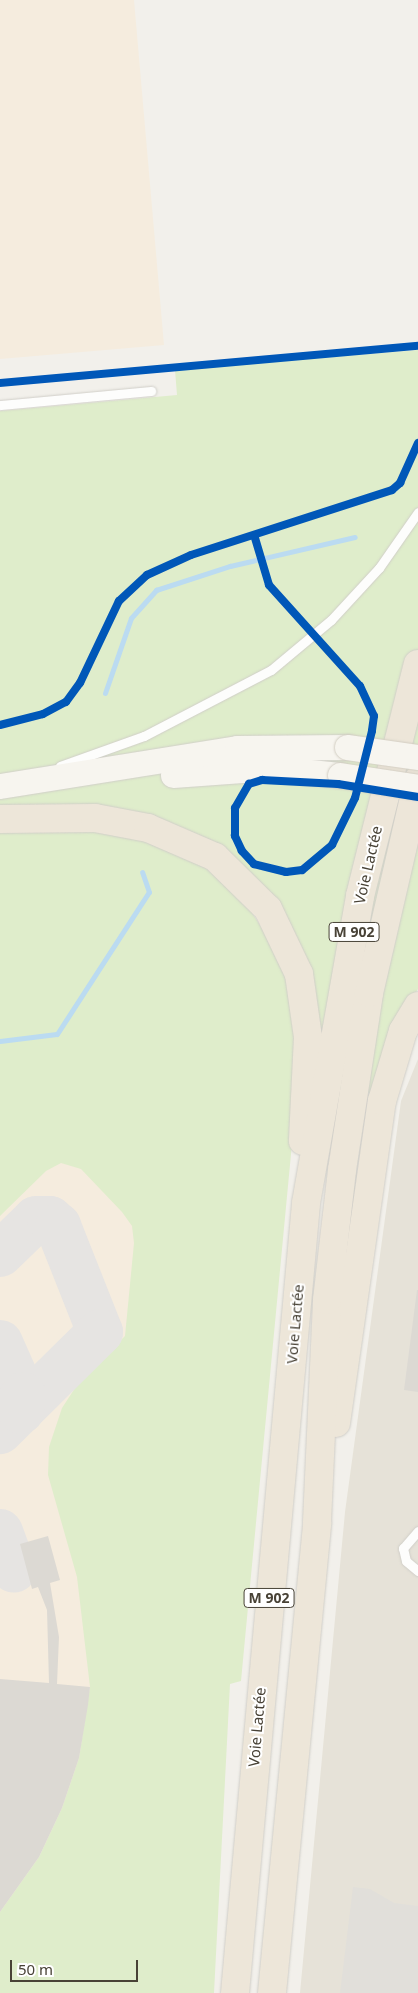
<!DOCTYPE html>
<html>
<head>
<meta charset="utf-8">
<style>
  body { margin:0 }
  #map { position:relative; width:418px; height:1993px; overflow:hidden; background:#f2f0eb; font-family:"Noto Sans",sans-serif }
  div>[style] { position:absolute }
  .residential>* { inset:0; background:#e6e2d8 }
  .commercial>* { inset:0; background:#f5ecde }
  .green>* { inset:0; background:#dfedcb }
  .parking>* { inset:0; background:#e1dfda }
  .stream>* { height:5px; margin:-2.5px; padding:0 2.5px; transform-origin:2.5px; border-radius:2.5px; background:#bbdbf1 }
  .taxiway>* { height:46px; margin:-23px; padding:0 23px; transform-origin:23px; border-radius:23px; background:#e6e4e2 }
  .building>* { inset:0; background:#dcd9d3 }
  .roads { filter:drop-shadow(0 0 1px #d0cec8) drop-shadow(0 0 1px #d0cec8) }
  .lane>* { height:9px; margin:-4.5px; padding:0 4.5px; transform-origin:4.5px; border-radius:4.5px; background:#fdfdfc }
  .secondary>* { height:25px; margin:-12.5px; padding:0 12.5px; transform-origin:12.5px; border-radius:12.5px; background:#f7f5ef }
  .highway>* { height:28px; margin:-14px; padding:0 14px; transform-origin:14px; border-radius:14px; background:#ede6d9 }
  .bridges { filter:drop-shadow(0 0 1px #d2cdc2) drop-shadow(0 0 1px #d2cdc2) }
  .secondary-bridge>* { height:25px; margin:-12.5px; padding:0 12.5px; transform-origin:12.5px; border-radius:12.5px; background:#f7f5ef }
  .cycleway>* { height:8px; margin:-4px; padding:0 4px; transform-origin:4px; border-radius:4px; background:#0057b8 }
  span { translate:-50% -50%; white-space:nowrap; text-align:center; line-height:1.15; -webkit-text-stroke:4px #fff; paint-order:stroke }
  .shield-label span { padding:1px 4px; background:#fff; border:1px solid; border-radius:4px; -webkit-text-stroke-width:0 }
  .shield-label { font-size:14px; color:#484236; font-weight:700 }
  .street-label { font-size:15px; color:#484236 }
  .scale { position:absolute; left:10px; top:1960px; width:128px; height:22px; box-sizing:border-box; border:2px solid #484236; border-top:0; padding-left:6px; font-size:15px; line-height:18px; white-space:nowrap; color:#484236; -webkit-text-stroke:4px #fff; paint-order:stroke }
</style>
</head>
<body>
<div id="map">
  <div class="residential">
    <div style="clip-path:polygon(418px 1059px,418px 1993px,300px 1993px,345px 1512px,401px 1101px)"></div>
  </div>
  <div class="commercial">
    <div style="clip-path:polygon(0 0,134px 0,164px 345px,0 359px)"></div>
    <div style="clip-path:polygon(59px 1158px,74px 1161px,145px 1228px,76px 1993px,0 1993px,0 1211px)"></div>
  </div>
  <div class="green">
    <div style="clip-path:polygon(418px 350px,418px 989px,400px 1018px,374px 1099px,317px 1033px,307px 978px,249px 908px,280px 956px,295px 1003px,299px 1070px,241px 1681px,230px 1684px,214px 1993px,0 1993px,0 1912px,39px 1857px,62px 1808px,79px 1758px,90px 1687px,77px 1577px,48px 1475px,49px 1447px,62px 1408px,77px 1385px,125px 1336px,134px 1243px,132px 1226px,122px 1212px,81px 1169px,61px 1163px,46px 1171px,0 1216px,0 411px,177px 395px,175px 370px)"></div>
  </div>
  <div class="parking">
    <div style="clip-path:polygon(353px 1887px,370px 1889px,394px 1903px,418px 1906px,418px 1993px,340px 1993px)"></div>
  </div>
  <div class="stream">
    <div style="left:105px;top:693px;width:79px;rotate:-70.9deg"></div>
    <div style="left:131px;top:618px;width:38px;rotate:-48deg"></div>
    <div style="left:156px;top:590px;width:78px;rotate:-18deg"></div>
    <div style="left:230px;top:566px;width:128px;rotate:-13.1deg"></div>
    <div style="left:0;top:1041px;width:57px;rotate:-7deg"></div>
    <div style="left:57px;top:1034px;width:169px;rotate:-57.1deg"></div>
    <div style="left:149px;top:892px;width:21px;rotate:-109deg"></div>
  </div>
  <div class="taxiway">
    <div style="left:0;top:1254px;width:50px;rotate:-44.2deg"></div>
    <div style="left:36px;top:1219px;width:14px"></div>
    <div style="left:50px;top:1219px;width:11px;rotate:41deg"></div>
    <div style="left:58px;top:1226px;width:114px;rotate:68.4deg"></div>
    <div style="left:100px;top:1332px;width:141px;rotate:135.3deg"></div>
    <div style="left:0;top:1343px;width:57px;rotate:66.1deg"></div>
    <div style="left:23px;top:1395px;width:16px;rotate:97deg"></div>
    <div style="left:0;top:1532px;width:40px;rotate:69.8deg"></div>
  </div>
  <div class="building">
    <div style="clip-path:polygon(417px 1290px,418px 1290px,418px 1392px,404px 1390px)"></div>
    <div style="clip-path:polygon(48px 1536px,60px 1580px,50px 1583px,59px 1637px,57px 1684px,90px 1687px,88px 1705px,79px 1758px,62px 1808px,39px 1857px,0 1912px,0 1679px,49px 1683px,47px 1610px,38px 1587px,32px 1589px,20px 1544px)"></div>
  </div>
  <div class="roads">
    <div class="lane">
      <div style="left:0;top:405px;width:152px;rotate:-5.3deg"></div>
      <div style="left:60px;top:766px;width:89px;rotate:-19.7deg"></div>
      <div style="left:144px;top:736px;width:143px;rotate:-27.5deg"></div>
      <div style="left:271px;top:670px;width:78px;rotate:-39.8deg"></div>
      <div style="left:331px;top:620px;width:71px;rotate:-47.3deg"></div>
      <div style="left:379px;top:568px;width:68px;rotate:-55.1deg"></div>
      <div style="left:418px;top:1531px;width:23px;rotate:131deg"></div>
      <div style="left:403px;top:1548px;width:13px;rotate:77deg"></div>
      <div style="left:406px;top:1561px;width:16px;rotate:40deg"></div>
    </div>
    <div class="secondary">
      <div style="left:173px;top:775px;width:97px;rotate:-4.1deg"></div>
      <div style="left:270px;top:768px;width:70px;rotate:5.7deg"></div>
      <div style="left:0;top:786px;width:240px;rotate:-9.1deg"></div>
      <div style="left:237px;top:748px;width:110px;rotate:-0.5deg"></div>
    </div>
    <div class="highway">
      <div style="left:0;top:819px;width:95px;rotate:-0.6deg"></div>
      <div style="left:95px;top:818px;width:54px;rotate:10.7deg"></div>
      <div style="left:148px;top:828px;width:73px;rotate:23.4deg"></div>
      <div style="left:215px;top:857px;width:74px;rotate:44.5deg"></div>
      <div style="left:268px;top:909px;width:72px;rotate:64.5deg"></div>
      <div style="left:299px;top:974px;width:64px;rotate:81.9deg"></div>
      <div style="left:308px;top:1037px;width:104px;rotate:92.8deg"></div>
      <div style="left:336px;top:1423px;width:325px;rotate:-81.9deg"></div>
      <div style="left:382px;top:1101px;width:73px;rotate:-73.3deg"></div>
      <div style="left:403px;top:1031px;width:29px;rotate:-59deg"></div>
      <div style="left:235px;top:1993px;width:793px;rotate:-84.86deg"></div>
      <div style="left:306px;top:1203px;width:312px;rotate:-80deg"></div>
      <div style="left:360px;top:896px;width:239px;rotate:-76deg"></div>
      <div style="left:272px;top:1993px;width:473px;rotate:-84.5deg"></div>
      <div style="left:317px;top:1522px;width:222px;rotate:-87.4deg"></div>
      <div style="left:327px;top:1300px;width:131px;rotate:-83.4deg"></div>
      <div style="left:342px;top:1170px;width:179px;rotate:-81.3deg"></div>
      <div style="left:369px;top:993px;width:219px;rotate:-77deg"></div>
    </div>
  </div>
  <div class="bridges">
    <div class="secondary-bridge">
      <div style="left:347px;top:747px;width:72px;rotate:8deg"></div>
      <div style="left:340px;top:775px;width:79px;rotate:8.7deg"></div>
    </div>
  </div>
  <div class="cycleway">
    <div style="left:0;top:383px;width:420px;rotate:-5.1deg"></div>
    <div style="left:255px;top:538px;width:49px;rotate:73.4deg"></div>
    <div style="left:269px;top:585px;width:136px;rotate:48deg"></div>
    <div style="left:360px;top:686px;width:33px;rotate:65deg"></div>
    <div style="left:374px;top:716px;width:15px;rotate:98deg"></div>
    <div style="left:372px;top:731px;width:69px;rotate:104.2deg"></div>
    <div style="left:355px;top:798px;width:52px;rotate:116.1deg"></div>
    <div style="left:332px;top:845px;width:39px;rotate:140deg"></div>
    <div style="left:302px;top:870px;width:16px;rotate:173deg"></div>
    <div style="left:286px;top:872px;width:33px;rotate:-166deg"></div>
    <div style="left:254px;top:864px;width:18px;rotate:-133deg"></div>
    <div style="left:242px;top:851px;width:17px;rotate:-115deg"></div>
    <div style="left:235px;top:836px;width:28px;rotate:-90deg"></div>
    <div style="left:235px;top:808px;width:28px;rotate:-60deg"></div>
    <div style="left:249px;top:784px;width:14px;rotate:-17deg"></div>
    <div style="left:262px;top:780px;width:76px;rotate:3deg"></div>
    <div style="left:338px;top:784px;width:81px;rotate:9.2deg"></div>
    <div style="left:0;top:725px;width:44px;rotate:-14.3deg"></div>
    <div style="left:43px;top:714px;width:26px;rotate:-28deg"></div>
    <div style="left:66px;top:702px;width:24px;rotate:-54deg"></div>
    <div style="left:80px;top:683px;width:91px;rotate:-64.6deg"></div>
    <div style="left:119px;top:601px;width:38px;rotate:-43deg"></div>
    <div style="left:147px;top:575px;width:48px;rotate:-24.4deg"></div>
    <div style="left:191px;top:555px;width:211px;rotate:-17.9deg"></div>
    <div style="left:392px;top:490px;width:11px;rotate:-41deg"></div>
    <div style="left:400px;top:483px;width:44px;rotate:-65.8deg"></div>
  </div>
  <div class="shield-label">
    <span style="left:354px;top:932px">M 902</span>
    <span style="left:269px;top:1598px">M 902</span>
  </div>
  <div class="street-label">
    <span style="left:368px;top:865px;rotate:-77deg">Voie Lactée</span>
    <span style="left:295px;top:1324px;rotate:-85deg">Voie Lactée</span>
    <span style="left:257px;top:1727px;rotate:-85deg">Voie Lactée</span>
  </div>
  <div class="scale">50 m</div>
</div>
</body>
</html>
